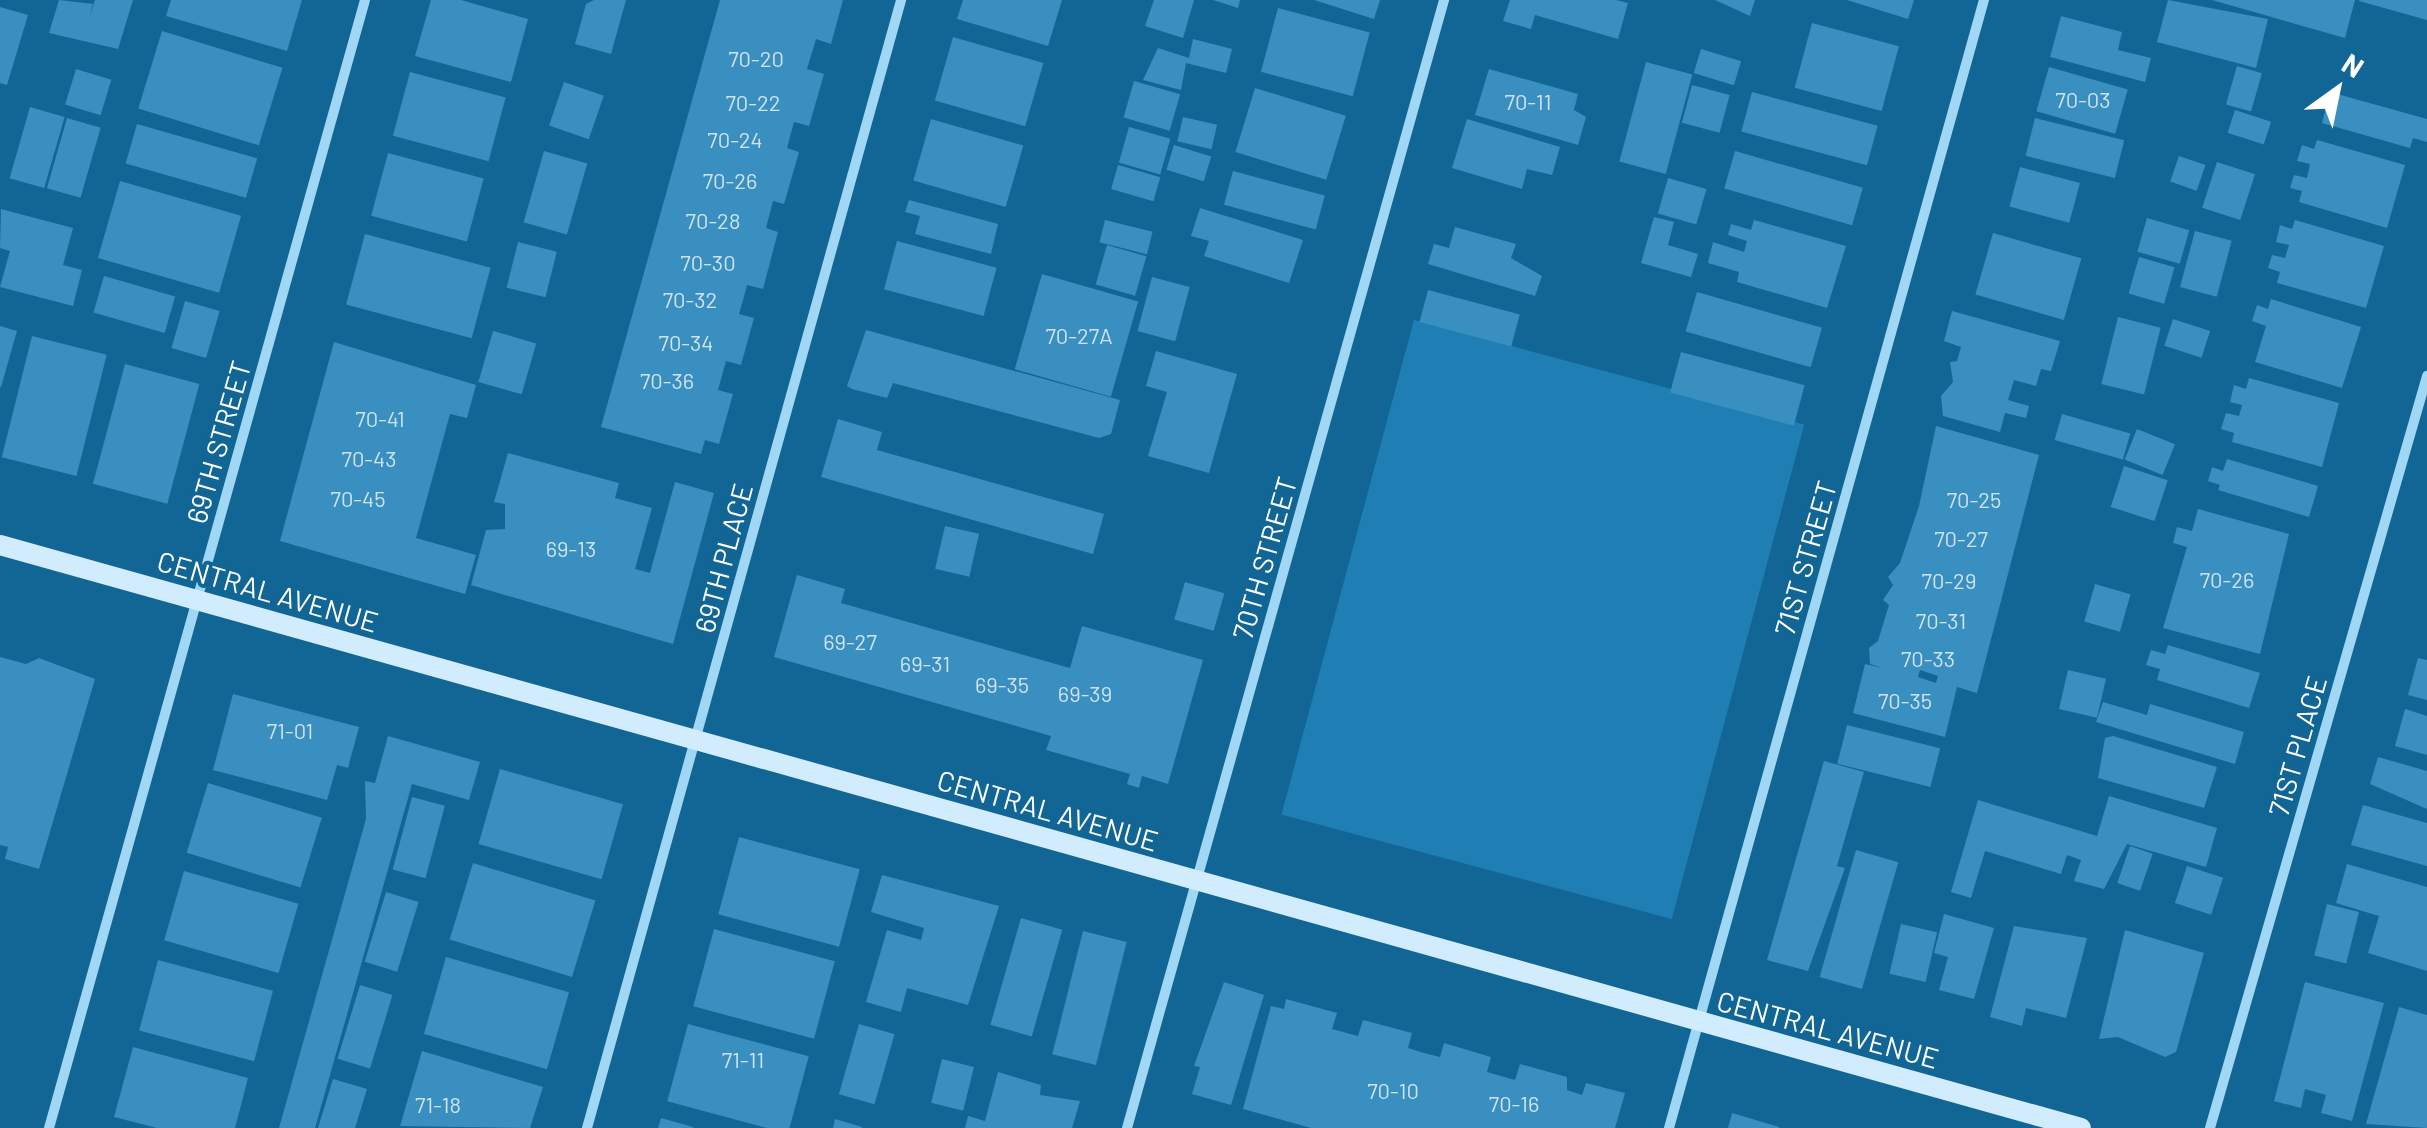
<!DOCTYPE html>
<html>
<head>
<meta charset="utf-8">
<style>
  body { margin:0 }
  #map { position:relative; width:2427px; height:1128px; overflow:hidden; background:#116696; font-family:Barlow,sans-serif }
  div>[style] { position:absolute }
  .green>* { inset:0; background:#1f7fb4; transform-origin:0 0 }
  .building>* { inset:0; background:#398fbf; transform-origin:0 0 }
  .minor>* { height:10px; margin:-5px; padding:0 5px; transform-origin:5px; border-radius:5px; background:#a0d7f4 }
  .secondary>* { height:20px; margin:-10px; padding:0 10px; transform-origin:10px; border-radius:10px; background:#d0ecfd }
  span { translate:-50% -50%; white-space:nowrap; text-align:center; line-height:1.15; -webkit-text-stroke:8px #116696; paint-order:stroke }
  .number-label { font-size:22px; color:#cee3ef }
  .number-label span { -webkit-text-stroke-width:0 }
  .street-label { font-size:28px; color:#fff }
  .north { position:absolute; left:2287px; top:40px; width:100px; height:100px; -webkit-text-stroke:8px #116696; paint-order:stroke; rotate:33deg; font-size:28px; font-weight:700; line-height:40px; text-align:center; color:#fff }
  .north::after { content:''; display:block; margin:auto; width:35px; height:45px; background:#fff; clip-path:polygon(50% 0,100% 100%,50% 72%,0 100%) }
</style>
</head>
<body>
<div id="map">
  <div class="green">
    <div style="left:1414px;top:320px;width:404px;height:512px;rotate:15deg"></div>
  </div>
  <div class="building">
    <div style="clip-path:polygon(59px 0,93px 4px,89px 20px,95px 0,133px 0,118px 49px,49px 33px)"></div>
    <div style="clip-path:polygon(171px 0,302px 0,287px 51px,166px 16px)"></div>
    <div style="clip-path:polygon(431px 0,461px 0,528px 19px,511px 82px,415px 56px)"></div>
    <div style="clip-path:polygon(594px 0,626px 0,611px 54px,575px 44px,586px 4px)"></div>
    <div style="clip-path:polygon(720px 0,843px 0,831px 44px,816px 39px,807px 69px,824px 74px,809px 126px,794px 122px,787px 148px,799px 152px,784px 204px,773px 201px,766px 228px,778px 232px,763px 289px,747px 285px,745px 293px,739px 314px,754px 318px,741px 365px,726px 361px,718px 390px,733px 394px,719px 444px,705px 440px,701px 454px,601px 427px)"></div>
    <div style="clip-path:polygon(963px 0,1062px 0,1048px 46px,957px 19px)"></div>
    <div style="clip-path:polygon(1154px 0,1194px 0,1183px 38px,1145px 26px)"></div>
    <div style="clip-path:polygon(1213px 0,1240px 0,1238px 8px)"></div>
    <div style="clip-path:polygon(1314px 0,1380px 0,1374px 19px)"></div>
    <div style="clip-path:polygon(1510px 0,1616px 0,1628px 3px,1618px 39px,1535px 15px,1531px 29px,1503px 21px)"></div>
    <div style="clip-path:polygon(1715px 0,1755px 0,1750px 16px)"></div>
    <div style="clip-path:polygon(1847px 0,1914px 0,1908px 19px)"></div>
    <div style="clip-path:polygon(2168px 0,2268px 19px,2256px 68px,2157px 42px)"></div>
    <div style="clip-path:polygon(2212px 0,2355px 0,2345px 38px)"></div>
    <div style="clip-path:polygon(2359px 0,2427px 0,2427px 20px,2359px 1px)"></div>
    <div style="clip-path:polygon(0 7px,28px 15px,7px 85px,0 83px)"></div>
    <div style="left:1278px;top:8px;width:95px;height:66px;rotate:15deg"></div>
    <div style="clip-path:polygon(2061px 16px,2122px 32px,2118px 50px,2151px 58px,2145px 82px,2050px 57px)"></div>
    <div style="left:1812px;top:23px;width:90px;height:67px;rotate:15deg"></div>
    <div style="left:162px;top:31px;width:126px;height:81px;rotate:17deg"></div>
    <div style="left:953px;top:37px;width:94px;height:66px;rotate:16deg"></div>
    <div style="clip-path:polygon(1193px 39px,1232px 49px,1226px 73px,1186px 63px,1181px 90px,1143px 80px,1158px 48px,1189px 58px)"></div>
    <div style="left:1701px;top:49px;width:42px;height:25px;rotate:17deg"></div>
    <div style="left:1646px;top:62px;width:48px;height:103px;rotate:15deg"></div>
    <div style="left:2237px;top:66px;width:26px;height:40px;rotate:16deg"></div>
    <div style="left:2049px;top:67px;width:82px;height:46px;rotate:16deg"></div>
    <div style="left:76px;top:69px;width:37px;height:37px;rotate:17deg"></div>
    <div style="clip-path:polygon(1489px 69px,1578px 94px,1574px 110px,1586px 117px,1578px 145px,1475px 115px)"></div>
    <div style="left:410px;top:72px;width:99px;height:66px;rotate:15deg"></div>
    <div style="left:1134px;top:81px;width:48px;height:38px;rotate:16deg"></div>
    <div style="left:564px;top:82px;width:42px;height:46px;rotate:19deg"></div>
    <div style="left:1692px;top:85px;width:39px;height:39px;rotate:15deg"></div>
    <div style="left:1255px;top:88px;width:95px;height:67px;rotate:17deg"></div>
    <div style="left:1752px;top:92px;width:130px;height:41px;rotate:15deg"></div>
    <div style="clip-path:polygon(2330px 92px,2427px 119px,2427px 142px,2413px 138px,2410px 148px,2322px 123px)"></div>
    <div style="left:30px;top:107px;width:36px;height:74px;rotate:16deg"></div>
    <div style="left:2235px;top:110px;width:38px;height:24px;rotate:18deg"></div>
    <div style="left:1183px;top:117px;width:35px;height:25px;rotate:13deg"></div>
    <div style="left:67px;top:118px;width:35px;height:73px;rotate:16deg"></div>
    <div style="left:2035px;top:118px;width:92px;height:39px;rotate:14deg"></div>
    <div style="left:931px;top:119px;width:96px;height:64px;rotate:16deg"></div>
    <div style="clip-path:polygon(1467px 119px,1560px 147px,1552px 175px,1527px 169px,1522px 189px,1452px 168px)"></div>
    <div style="left:137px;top:124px;width:125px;height:41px;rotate:16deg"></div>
    <div style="left:1129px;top:127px;width:43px;height:37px;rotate:16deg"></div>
    <div style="clip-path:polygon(2317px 140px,2405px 165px,2387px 228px,2299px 202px,2302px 191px,2290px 188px,2294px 175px,2307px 178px,2310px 164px,2297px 161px,2302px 145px,2314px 149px)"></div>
    <div style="left:1174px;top:145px;width:39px;height:26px;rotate:17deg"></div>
    <div style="left:544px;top:151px;width:45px;height:74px;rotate:16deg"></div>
    <div style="left:1735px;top:151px;width:133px;height:39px;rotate:16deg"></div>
    <div style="left:388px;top:153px;width:99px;height:65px;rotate:15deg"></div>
    <div style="left:2179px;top:156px;width:28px;height:27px;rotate:19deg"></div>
    <div style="left:2217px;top:162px;width:40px;height:48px;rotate:18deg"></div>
    <div style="left:1118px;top:165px;width:44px;height:25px;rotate:16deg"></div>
    <div style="left:2020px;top:167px;width:62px;height:41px;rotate:15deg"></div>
    <div style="left:1233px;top:171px;width:95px;height:35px;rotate:15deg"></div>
    <div style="left:1668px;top:178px;width:40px;height:37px;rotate:16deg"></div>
    <div style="left:120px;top:181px;width:126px;height:80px;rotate:16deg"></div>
    <div style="clip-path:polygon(909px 200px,998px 224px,991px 254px,915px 234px,920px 216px,905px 212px)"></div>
    <div style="clip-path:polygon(1200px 208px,1303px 240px,1289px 283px,1204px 256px,1209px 241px,1191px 236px)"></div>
    <div style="clip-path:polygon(1px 209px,73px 228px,63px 265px,82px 270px,73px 306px,0 287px,10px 251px,0 248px)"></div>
    <div style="clip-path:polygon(1654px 217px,1674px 222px,1668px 245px,1698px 254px,1691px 277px,1641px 263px)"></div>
    <div style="left:2147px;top:218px;width:44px;height:35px;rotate:16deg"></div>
    <div style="left:1105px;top:220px;width:49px;height:23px;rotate:14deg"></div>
    <div style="clip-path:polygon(1754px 220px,1846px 246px,1827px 308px,1737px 282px,1739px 272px,1708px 263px,1713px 242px,1744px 252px,1747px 241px,1728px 235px,1731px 224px,1751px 230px)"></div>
    <div style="clip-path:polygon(2295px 220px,2384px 246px,2366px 308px,2277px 283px,2280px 272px,2268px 268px,2272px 255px,2285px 258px,2289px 245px,2276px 242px,2280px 225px,2292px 229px)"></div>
    <div style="clip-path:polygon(1455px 227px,1516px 244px,1511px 258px,1542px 276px,1535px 296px,1428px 264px,1434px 244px,1449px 248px)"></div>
    <div style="left:2195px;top:231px;width:38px;height:58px;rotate:15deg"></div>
    <div style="left:1993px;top:233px;width:92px;height:64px;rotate:16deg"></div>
    <div style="left:365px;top:234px;width:130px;height:73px;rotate:15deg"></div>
    <div style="left:897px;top:241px;width:103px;height:50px;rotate:15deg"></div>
    <div style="left:518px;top:242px;width:40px;height:47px;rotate:14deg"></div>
    <div style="left:1107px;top:245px;width:41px;height:41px;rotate:16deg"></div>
    <div style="left:2139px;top:257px;width:37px;height:38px;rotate:16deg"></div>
    <div style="left:1042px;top:274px;width:100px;height:99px;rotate:16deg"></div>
    <div style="left:104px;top:276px;width:74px;height:38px;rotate:16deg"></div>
    <div style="left:1152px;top:277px;width:39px;height:56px;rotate:15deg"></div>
    <div style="left:1428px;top:290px;width:95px;height:33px;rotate:15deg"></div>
    <div style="left:1697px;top:292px;width:130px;height:41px;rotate:16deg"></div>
    <div style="clip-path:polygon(2271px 299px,2361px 327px,2342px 388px,2255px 362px,2266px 326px,2252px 321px,2257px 305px,2268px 309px)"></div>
    <div style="left:185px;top:301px;width:36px;height:49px;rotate:16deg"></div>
    <div style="clip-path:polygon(1952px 311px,2060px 341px,2051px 371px,2041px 369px,2036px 386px,2014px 380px,2008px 400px,2029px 406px,2026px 418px,2005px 413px,2000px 432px,1943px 416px,1941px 396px,1953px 382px,1950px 362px,1957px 361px,1961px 347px,1944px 341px)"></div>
    <div style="left:2118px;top:317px;width:44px;height:69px;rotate:14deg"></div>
    <div style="left:2173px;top:319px;width:39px;height:28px;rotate:18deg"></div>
    <div style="clip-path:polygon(0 326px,17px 331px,1px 387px,0 387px)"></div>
    <div style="clip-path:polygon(866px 330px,1120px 400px,1111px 434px,1099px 438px,893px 383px,887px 398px,852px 389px,847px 386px)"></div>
    <div style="left:493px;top:331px;width:45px;height:53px;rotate:16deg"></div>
    <div style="left:32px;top:336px;width:77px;height:125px;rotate:14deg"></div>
    <div style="clip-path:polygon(334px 342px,476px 385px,467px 418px,450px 414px,416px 538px,476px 555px,465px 594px,280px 541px)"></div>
    <div style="clip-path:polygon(1156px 351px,1237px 374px,1209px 473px,1148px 456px,1167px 392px,1146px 386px)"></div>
    <div style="left:1681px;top:352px;width:128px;height:42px;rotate:15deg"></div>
    <div style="left:125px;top:364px;width:77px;height:124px;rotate:15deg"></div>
    <div style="clip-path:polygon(2249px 378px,2339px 403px,2322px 467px,2232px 442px,2234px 433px,2221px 429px,2226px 413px,2239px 416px,2242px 405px,2230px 402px,2234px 385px,2246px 389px)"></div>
    <div style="left:2062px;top:414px;width:71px;height:27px;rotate:16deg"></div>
    <div style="clip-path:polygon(838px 419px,882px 432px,877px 450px,1104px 514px,1093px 554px,821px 477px)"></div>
    <div style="clip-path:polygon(evenodd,1936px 426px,2039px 455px,1977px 693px,1957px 687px,1945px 737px,1853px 713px,1865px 664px,1883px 668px,1870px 664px,1869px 648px,1878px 641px,1889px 605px,1883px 600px,1893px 585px,1888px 577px,1900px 563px,1919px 506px,1936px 426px,1920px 670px,1938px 676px,1936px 683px,1918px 677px,1920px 670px)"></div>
    <div style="left:2137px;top:429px;width:41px;height:33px;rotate:22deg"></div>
    <div style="clip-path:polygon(508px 453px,619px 483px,615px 498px,652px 508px,635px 569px,650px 573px,675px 482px,714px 493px,673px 644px,471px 585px,486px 530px,505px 529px,505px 504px,494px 502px)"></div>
    <div style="clip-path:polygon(2227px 459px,2318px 486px,2309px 517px,2218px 490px,2220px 485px,2208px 481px,2212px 467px,2223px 471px)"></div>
    <div style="left:2124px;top:466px;width:46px;height:43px;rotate:18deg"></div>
    <div style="clip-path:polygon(2198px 509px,2289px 534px,2260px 654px,2163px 628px,2187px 547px,2173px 543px,2177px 527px,2192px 531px)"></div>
    <div style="left:945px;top:526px;width:35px;height:44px;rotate:13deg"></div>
    <div style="clip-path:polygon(797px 575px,845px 589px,841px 603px,1070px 668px,1082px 626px,1203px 660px,1168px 784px,1142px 776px,1139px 788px,1127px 784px,1130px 774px,1046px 750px,1051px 736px,774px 657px)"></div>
    <div style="left:1185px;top:582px;width:41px;height:39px;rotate:16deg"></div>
    <div style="left:2095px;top:584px;width:37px;height:39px;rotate:16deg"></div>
    <div style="clip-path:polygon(2168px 645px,2260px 673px,2249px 708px,2157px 680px,2160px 669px,2146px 665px,2151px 650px,2165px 654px)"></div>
    <div style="clip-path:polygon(0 657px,26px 664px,39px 658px,95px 679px,39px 869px,5px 859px,8px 847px,0 845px)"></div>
    <div style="clip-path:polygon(2418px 658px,2427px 660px,2427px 700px,2408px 695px)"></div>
    <div style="left:2068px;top:670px;width:39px;height:40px;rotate:13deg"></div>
    <div style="clip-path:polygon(233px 694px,359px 727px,348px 768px,337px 765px,327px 800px,213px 770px)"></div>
    <div style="clip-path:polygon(2103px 702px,2147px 715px,2150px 704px,2244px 732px,2235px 764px,2096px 722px)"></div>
    <div style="clip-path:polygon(2405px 709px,2427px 716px,2427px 755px,2395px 746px)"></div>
    <div style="left:1847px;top:725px;width:96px;height:40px;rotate:14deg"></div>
    <div style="clip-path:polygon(388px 736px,480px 762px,469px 800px,412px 784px,315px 1128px,279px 1128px,366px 819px,365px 781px,375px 783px)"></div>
    <div style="clip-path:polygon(2113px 736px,2217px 767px,2204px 808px,2098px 778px,2105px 738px)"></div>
    <div style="clip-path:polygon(2378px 757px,2427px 771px,2427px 809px,2370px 784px)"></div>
    <div style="clip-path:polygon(1824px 761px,1864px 772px,1837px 866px,1845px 868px,1808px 971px,1767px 960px)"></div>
    <div style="left:500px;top:769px;width:128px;height:78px;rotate:16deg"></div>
    <div style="left:208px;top:783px;width:119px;height:73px;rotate:17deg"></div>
    <div style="clip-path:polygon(2109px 796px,2217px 828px,2206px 867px,2127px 844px,2104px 889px,2074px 881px,2081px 860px,2067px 855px,2061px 874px,1985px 851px,1971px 898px,1951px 892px,1978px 800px,2097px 836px)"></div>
    <div style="left:412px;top:797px;width:34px;height:75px;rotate:15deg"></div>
    <div style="clip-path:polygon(2363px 805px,2427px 823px,2427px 866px,2351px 845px)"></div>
    <div style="left:739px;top:837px;width:125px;height:80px;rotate:15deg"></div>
    <div style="left:2130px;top:846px;width:24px;height:39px;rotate:19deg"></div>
    <div style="left:1856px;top:850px;width:44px;height:132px;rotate:16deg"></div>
    <div style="left:473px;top:863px;width:128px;height:80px;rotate:17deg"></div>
    <div style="clip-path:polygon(2347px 864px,2427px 887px,2427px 971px,2368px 953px,2379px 916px,2336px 903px)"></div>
    <div style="left:2187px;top:866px;width:38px;height:39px;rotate:18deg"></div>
    <div style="left:184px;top:871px;width:119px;height:72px;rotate:16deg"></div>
    <div style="clip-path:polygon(882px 875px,999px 906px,968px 1005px,907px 988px,901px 1012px,866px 1002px,887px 930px,921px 940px,924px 928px,871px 912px)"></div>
    <div style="left:386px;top:892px;width:34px;height:73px;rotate:17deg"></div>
    <div style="left:2327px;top:904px;width:33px;height:53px;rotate:14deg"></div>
    <div style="clip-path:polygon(1944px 914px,1994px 928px,1974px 999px,1939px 990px,1948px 957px,1934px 953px)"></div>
    <div style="left:1021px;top:918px;width:43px;height:111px;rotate:16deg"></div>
    <div style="left:1901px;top:924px;width:37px;height:51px;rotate:13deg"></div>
    <div style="clip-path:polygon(2014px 926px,2087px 938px,2066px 1018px,2026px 1008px,2022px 1026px,1990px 1017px)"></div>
    <div style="left:714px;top:929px;width:125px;height:80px;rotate:15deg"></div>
    <div style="clip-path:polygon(2125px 930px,2204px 953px,2176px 1052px,2165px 1057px,2118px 1037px,2099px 1039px)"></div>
    <div style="left:1083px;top:931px;width:45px;height:127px;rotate:14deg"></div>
    <div style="left:446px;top:957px;width:128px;height:80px;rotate:16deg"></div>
    <div style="left:158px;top:960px;width:119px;height:73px;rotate:15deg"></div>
    <div style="clip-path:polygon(1224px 982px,1264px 995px,1231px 1105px,1192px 1094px,1200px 1067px,1194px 1066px)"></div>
    <div style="clip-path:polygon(2305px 982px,2384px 1003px,2352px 1121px,2321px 1113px,2326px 1095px,2305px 1089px,2301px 1108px,2274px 1101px)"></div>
    <div style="left:360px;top:985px;width:34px;height:77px;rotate:17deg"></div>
    <div style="clip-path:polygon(1286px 999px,1337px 1013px,1332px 1029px,1358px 1036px,1363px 1020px,1412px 1033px,1408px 1048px,1424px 1053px,1440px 1057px,1444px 1043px,1491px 1057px,1487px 1072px,1515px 1080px,1520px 1064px,1567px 1077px,1567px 1090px,1582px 1095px,1586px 1083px,1625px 1093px,1615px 1128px,1311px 1128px,1243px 1109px,1271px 1006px,1284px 1009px)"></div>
    <div style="clip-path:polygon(2399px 1007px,2427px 1015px,2427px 1128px,2366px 1124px)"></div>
    <div style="left:688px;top:1024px;width:125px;height:80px;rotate:15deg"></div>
    <div style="left:859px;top:1024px;width:37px;height:73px;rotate:16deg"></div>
    <div style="clip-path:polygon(133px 1047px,248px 1078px,235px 1128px,157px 1128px,114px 1117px)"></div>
    <div style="clip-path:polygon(422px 1051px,543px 1087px,530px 1128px,400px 1126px)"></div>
    <div style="left:942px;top:1059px;width:33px;height:45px;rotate:14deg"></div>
    <div style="clip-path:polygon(998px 1072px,1041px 1085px,1040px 1095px,1080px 1101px,1072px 1128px,965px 1128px,968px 1116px,985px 1121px)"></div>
    <div style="clip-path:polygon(333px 1079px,367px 1089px,355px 1128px,318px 1128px)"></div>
    <div style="clip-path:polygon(1732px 1113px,1779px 1127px,1779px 1128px,1728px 1128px)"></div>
    <div style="clip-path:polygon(661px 1118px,693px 1127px,693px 1128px,658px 1128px)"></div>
    <div style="clip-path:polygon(835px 1119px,862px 1127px,862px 1128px,833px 1128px)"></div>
  </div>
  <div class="minor">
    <div style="left:49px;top:1128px;width:1171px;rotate:-74.35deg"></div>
    <div style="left:587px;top:1128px;width:1171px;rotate:-74.44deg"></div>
    <div style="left:1127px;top:1128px;width:1172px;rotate:-74.3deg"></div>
    <div style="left:1669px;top:1128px;width:1171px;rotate:-74.4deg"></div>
    <div style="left:2210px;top:1128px;width:783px;rotate:-73.9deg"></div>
  </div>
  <div class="secondary">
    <div style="left:0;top:545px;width:2161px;rotate:15.65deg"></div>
  </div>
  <div class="number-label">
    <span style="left:756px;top:59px">70-20</span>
    <span style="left:2083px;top:100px">70-03</span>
    <span style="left:1528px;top:102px">70-11</span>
    <span style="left:753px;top:103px">70-22</span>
    <span style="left:735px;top:140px">70-24</span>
    <span style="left:730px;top:181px">70-26</span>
    <span style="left:713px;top:221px">70-28</span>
    <span style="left:708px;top:263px">70-30</span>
    <span style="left:690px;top:300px">70-32</span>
    <span style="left:1079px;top:336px">70-27A</span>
    <span style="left:686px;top:343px">70-34</span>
    <span style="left:667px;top:381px">70-36</span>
    <span style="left:380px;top:419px">70-41</span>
    <span style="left:369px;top:459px">70-43</span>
    <span style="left:358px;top:499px">70-45</span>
    <span style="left:1974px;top:500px">70-25</span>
    <span style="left:1961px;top:539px">70-27</span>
    <span style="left:571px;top:549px">69-13</span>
    <span style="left:2227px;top:580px">70-26</span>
    <span style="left:1949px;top:581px">70-29</span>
    <span style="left:1941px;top:621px">70-31</span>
    <span style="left:850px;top:642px">69-27</span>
    <span style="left:1928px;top:659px">70-33</span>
    <span style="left:925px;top:664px">69-31</span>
    <span style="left:1002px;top:685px">69-35</span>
    <span style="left:1085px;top:694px">69-39</span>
    <span style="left:1905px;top:701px">70-35</span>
    <span style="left:290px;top:731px">71-01</span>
    <span style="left:743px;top:1060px">71-11</span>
    <span style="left:1393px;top:1091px">70-10</span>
    <span style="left:1514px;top:1104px">70-16</span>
    <span style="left:438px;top:1105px">71-18</span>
  </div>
  <div class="street-label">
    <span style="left:218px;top:442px;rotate:-74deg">69TH STREET</span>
    <span style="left:723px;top:558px;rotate:-75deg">69TH PLACE</span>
    <span style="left:1264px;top:558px;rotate:-74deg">70TH STREET</span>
    <span style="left:1805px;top:558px;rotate:-74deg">71ST STREET</span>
    <span style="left:268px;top:591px;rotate:16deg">CENTRAL AVENUE</span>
    <span style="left:2297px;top:746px;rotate:-74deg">71ST PLACE</span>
    <span style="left:1048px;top:810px;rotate:16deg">CENTRAL AVENUE</span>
    <span style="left:1828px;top:1029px;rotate:15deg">CENTRAL AVENUE</span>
  </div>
  <div class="north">N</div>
</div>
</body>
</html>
